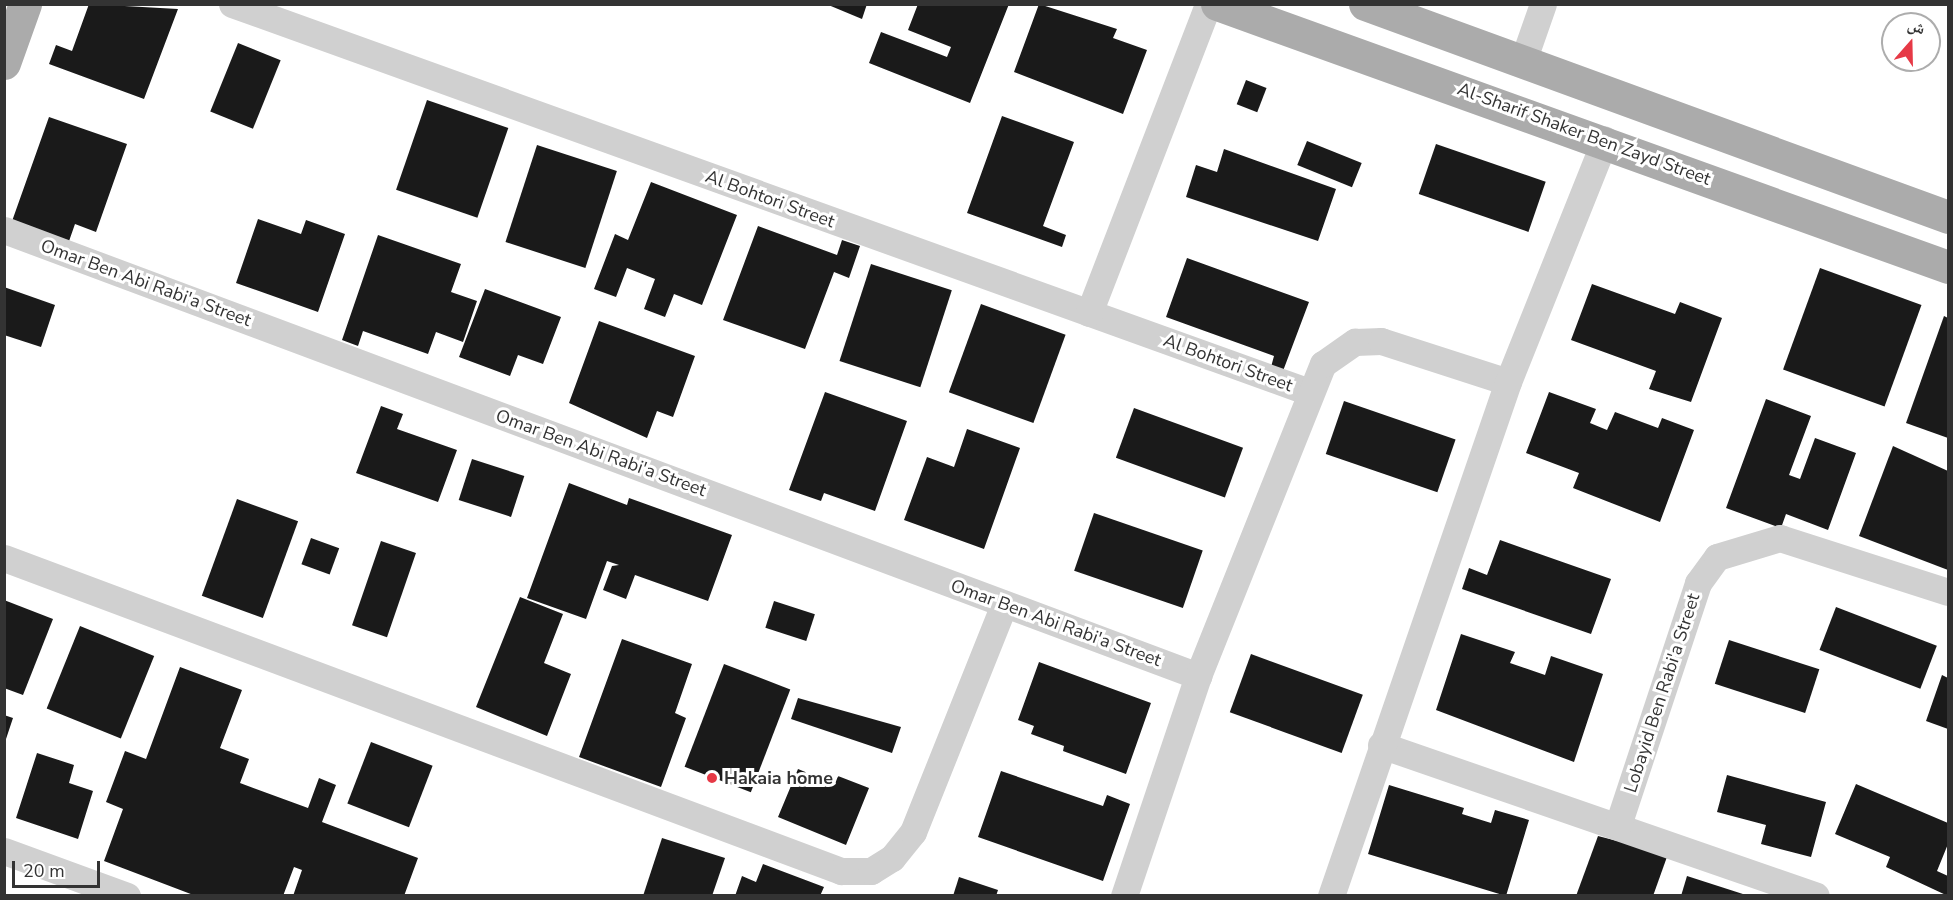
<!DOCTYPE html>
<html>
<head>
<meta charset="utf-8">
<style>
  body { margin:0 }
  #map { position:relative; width:1953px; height:900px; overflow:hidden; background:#fff; font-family:"Nunito Sans","Noto Naskh Arabic",sans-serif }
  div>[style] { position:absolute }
  .building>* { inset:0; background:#1a1a1a; transform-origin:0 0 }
  .minor>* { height:27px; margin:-13.5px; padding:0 13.5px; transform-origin:13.5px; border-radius:13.5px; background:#d0d0d0 }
  .primary>* { height:33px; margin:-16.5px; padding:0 16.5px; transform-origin:16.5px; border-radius:16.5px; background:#ababab }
  .dots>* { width:16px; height:16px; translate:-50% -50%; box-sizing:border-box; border:3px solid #fff; border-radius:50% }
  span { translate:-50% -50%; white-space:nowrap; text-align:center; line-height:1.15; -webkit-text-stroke:6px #fff; paint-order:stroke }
  .street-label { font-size:18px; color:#333 }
  .poi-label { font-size:18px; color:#333; font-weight:700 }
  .left { translate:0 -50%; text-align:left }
  .frame { position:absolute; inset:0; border:6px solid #333; pointer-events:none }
  .north { position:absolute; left:1881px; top:12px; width:60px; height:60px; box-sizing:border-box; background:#fff; border:2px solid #adadad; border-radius:50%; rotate:20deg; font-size:16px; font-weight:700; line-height:24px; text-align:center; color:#333 }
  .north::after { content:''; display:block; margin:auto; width:21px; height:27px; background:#e63946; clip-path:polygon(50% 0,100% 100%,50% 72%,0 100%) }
  .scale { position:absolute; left:12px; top:861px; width:88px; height:27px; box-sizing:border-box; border:3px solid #333; border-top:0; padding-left:8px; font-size:18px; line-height:21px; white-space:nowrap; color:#333; -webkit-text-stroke:4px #fff; paint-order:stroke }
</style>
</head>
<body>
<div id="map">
  <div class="building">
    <div style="clip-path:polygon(89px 4px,178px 9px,144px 99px,49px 64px,56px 45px,72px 51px)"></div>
    <div style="clip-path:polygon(826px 4px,867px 4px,862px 19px)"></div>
    <div style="clip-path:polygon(918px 4px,1009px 4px,970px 103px,869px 63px,881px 32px,947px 57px,951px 47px,908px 30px)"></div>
    <div style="clip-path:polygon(1039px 4px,1117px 29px,1113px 38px,1147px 50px,1123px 114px,1014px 72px)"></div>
    <div style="left:238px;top:43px;width:46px;height:74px;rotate:22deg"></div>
    <div style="left:1246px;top:80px;width:22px;height:26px;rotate:21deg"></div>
    <div style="left:427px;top:100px;width:86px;height:95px;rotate:19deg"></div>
    <div style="clip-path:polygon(1002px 116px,1074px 142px,1043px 226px,1066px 235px,1062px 247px,967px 213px)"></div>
    <div style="clip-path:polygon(49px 117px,127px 144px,96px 232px,75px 224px,68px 244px,11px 224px)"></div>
    <div style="left:1307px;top:141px;width:59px;height:26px;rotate:22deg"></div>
    <div style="left:1436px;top:144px;width:116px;height:53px;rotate:19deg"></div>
    <div style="left:537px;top:145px;width:84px;height:102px;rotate:18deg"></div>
    <div style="clip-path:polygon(1224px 149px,1336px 189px,1318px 241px,1186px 197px,1196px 165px,1217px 172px)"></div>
    <div style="clip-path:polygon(651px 182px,737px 215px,702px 305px,674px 294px,665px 317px,644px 309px,655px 279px,627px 268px,616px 297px,594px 289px,615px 234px,628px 240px)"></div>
    <div style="clip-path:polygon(258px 219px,301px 234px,306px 220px,345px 234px,318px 312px,236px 283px)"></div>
    <div style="clip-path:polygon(758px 226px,837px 255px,842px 240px,860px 246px,849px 278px,834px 272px,805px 349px,723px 320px)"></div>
    <div style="clip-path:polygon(378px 235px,461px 264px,451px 292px,477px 301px,463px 342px,436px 332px,428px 354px,363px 331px,358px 346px,342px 340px)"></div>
    <div style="clip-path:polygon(1187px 258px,1309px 302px,1283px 371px,1271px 367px,1274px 356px,1166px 317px)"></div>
    <div style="left:871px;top:264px;width:85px;height:102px;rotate:18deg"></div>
    <div style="left:1820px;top:268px;width:108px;height:108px;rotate:20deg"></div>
    <div style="clip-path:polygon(1592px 284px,1675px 314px,1680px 302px,1722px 318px,1691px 402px,1649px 389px,1656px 371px,1571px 340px)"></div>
    <div style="clip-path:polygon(4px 287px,55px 305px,41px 347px,4px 335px)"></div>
    <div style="clip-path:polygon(485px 289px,561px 317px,543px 364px,518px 355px,510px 376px,459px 357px)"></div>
    <div style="left:981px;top:304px;width:90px;height:94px;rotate:20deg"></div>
    <div style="clip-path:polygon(1944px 316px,1948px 318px,1948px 438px,1906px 423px)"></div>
    <div style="clip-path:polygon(599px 321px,695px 356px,673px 417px,657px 411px,647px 438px,569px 403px)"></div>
    <div style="clip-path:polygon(825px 392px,907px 421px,875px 511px,824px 493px,821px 501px,789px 490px)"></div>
    <div style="clip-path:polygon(1549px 392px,1596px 409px,1590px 423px,1607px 430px,1615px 412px,1658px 428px,1662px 418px,1694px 430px,1660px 522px,1573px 488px,1579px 473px,1526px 453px)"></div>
    <div style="clip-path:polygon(1766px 399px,1811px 416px,1789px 475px,1800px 479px,1815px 438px,1856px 453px,1828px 530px,1786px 514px,1781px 528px,1726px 508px)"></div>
    <div style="left:1344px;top:401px;width:118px;height:56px;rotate:19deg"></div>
    <div style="clip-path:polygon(381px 406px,403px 414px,397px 429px,457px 450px,438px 502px,356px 473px)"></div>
    <div style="left:1134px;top:408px;width:116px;height:53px;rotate:20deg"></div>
    <div style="clip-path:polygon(967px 429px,1020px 448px,984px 549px,904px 520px,927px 457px,954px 467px)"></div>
    <div style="clip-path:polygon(1893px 446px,1948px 471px,1948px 570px,1859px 536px)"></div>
    <div style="left:472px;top:459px;width:55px;height:43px;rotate:18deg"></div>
    <div style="clip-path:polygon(569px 483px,627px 505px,629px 498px,732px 535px,708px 601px,635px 575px,626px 599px,603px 590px,612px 566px,619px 565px,607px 561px,586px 619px,527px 598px)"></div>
    <div style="left:237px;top:499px;width:65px;height:103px;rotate:20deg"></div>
    <div style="left:1094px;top:513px;width:115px;height:61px;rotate:19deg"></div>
    <div style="left:311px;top:538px;width:30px;height:28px;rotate:20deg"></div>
    <div style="clip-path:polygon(1500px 540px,1611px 579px,1591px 634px,1462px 589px,1469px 568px,1487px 575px)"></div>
    <div style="left:381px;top:541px;width:37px;height:89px;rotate:19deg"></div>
    <div style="clip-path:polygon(520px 597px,563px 614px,544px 663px,571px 674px,547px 736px,476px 707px)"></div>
    <div style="clip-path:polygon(4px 600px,53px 619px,23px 695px,4px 688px)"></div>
    <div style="left:774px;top:601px;width:43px;height:28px;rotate:18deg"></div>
    <div style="left:1836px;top:607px;width:108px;height:46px;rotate:21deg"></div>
    <div style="left:80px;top:626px;width:80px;height:89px;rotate:22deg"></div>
    <div style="clip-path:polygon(1461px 634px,1515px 652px,1510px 663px,1545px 675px,1551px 656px,1603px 674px,1574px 762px,1436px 710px)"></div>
    <div style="clip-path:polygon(622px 639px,692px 664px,675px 713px,686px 718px,661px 787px,579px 757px)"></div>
    <div style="left:1729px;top:640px;width:95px;height:46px;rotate:18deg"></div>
    <div style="left:1251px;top:654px;width:119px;height:62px;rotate:20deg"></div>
    <div style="clip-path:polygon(1039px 662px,1151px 703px,1126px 774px,1063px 751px,1064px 746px,1031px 734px,1034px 726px,1018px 720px)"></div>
    <div style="left:724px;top:664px;width:71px;height:110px;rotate:21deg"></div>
    <div style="clip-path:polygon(180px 667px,242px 690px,220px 748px,249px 759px,240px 783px,308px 808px,319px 778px,336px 785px,322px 822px,418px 858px,404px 896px,293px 896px,302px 870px,294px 867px,283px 896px,196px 896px,104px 861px,123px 809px,106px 802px,125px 751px,146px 759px)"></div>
    <div style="clip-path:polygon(1942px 675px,1948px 678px,1948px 729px,1926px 721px)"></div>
    <div style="clip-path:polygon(798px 698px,901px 727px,892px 753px,791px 719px)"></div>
    <div style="clip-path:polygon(4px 715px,13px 718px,5px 742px,4px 742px)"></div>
    <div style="left:371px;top:742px;width:66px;height:66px;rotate:21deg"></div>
    <div style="clip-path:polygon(37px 753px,74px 765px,69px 783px,93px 791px,78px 839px,16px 818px)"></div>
    <div style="clip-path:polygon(798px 769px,835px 784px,838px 776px,869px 788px,846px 845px,778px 817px)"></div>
    <div style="clip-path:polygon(1001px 771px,1103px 806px,1107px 795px,1130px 804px,1103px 881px,978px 837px)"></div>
    <div style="clip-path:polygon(1727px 775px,1826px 802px,1811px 857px,1761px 844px,1766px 825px,1717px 812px)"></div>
    <div style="clip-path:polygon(1856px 784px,1948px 823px,1948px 844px,1937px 871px,1948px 876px,1948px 896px,1886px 867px,1890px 857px,1835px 834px)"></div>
    <div style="clip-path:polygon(1389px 785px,1464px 808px,1462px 814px,1491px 823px,1495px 810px,1529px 820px,1506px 896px,1368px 854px)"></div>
    <div style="clip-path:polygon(1598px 836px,1668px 854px,1653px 896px,1576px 896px)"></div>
    <div style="clip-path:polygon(662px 838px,725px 858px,712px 896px,643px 896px)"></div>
    <div style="clip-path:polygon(763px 864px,824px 887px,820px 896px,735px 896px,742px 876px,756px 882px)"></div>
    <div style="clip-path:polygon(1687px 876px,1746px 895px,1746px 896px,1681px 896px)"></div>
    <div style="clip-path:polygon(959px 877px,998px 890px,996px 896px,953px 896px)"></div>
  </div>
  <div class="minor">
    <div style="left:232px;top:4px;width:1145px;rotate:19.81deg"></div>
    <div style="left:1523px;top:61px;width:60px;rotate:-70.7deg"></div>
    <div style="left:4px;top:230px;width:1275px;rotate:20.48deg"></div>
    <div style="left:1089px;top:313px;width:331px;rotate:-68.9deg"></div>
    <div style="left:4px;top:558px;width:894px;rotate:20.5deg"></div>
    <div style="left:841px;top:871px;width:30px"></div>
    <div style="left:871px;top:871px;width:25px;rotate:-32deg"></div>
    <div style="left:892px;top:858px;width:33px;rotate:-51deg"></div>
    <div style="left:913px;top:832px;width:245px;rotate:-68.2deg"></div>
    <div style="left:1381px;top:745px;width:460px;rotate:19.1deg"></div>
    <div style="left:1618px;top:825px;width:255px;rotate:-71.7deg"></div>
    <div style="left:1698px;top:583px;width:32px;rotate:-54deg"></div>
    <div style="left:1717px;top:557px;width:66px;rotate:-16.8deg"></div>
    <div style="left:1780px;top:538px;width:176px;rotate:17.8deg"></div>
    <div style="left:4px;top:851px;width:131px;rotate:20.1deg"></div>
    <div style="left:1124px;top:896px;width:232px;rotate:-71.4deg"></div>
    <div style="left:1198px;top:676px;width:336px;rotate:-68.2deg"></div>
    <div style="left:1323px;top:364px;width:39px;rotate:-35deg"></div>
    <div style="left:1355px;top:342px;width:26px;rotate:-2deg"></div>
    <div style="left:1381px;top:341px;width:133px;rotate:17.9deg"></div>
    <div style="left:1331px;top:896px;width:544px;rotate:-71deg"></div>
    <div style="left:1508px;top:382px;width:261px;rotate:-68.2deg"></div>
  </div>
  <div class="primary">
    <div style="left:1217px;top:4px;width:777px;rotate:19.79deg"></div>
    <div style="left:1365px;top:4px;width:621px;rotate:20.07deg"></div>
    <div style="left:4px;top:63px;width:63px;rotate:-70.4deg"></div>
  </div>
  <div class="dots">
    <div style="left:712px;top:778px;background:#e63946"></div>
  </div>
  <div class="street-label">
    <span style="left:1584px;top:134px;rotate:20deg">Al-Sharif Shaker Ben Zayd Street</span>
    <span style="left:770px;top:199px;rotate:20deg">Al Bohtori Street</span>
    <span style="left:146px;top:283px;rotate:20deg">Omar Ben Abi Rabi'a Street</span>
    <span style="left:1228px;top:363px;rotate:20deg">Al Bohtori Street</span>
    <span style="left:601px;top:453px;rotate:20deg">Omar Ben Abi Rabi'a Street</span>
    <span style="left:1056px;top:623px;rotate:20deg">Omar Ben Abi Rabi'a Street</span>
    <span style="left:1662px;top:693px;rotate:-72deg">Lobayid Ben Rabi'a Street</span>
  </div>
  <div class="poi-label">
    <span class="left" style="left:724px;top:778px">Hakaia home</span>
  </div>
  <div class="frame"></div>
  <div class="north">ش</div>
  <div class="scale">20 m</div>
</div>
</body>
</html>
